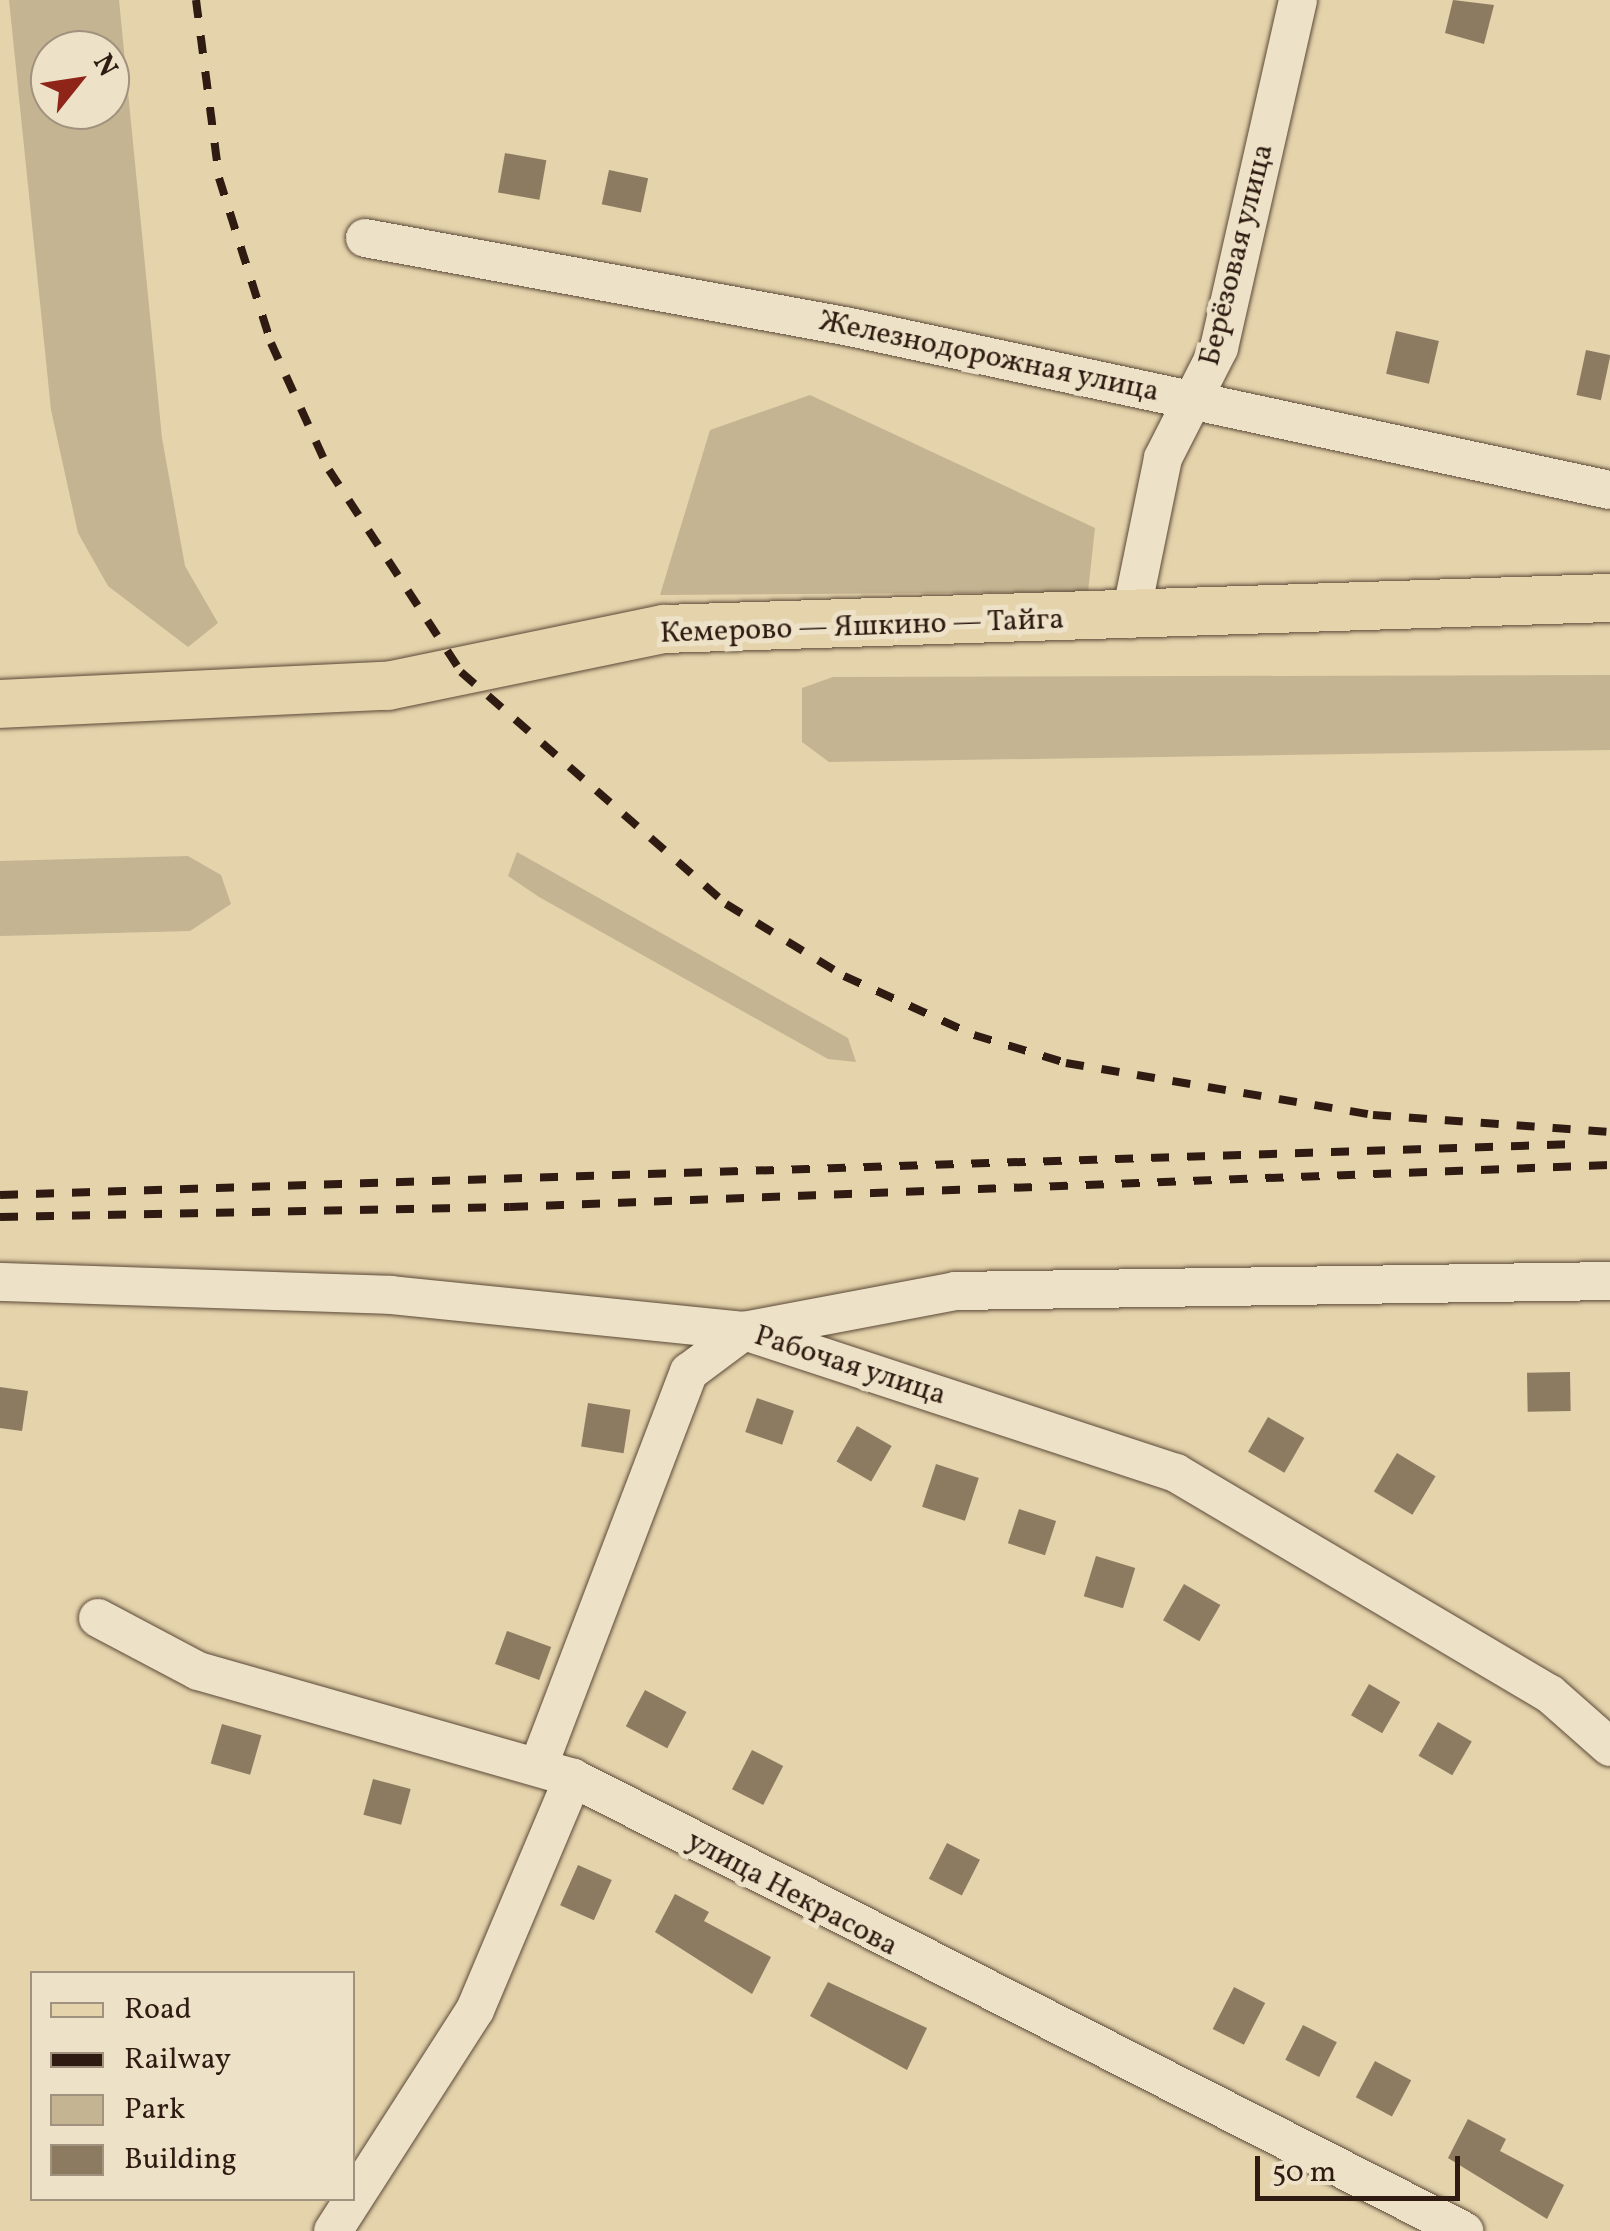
<!DOCTYPE html>
<html>
<head>
<meta charset="utf-8">
<style>
  body { margin:0 }
  #map { position:relative; width:1610px; height:2231px; overflow:hidden; background:#e4d3ab; font-family:Vollkorn,serif }
  div>[style] { position:absolute }
  .green>* { inset:0; background:#c5b491 }
  .building>* { inset:0; background:#8d7b61; transform-origin:0 0 }
  .roads { filter:drop-shadow(0 0 2px #5c4938) drop-shadow(0 0 2px #5c4938) }
  .minor>* { height:38px; margin:-19px; padding:0 19px; transform-origin:19px; border-radius:19px; background:#ede2c8 }
  .major>* { height:48px; margin:-24px; padding:0 24px; transform-origin:24px; border-radius:24px; background:#e4d3ab }
  .rail>* { height:8px; margin-top:-4px; transform-origin:0; background:repeating-linear-gradient(90deg,#2f1b11 0 18px,transparent 0 36px) }
  span { translate:-50% -50%; white-space:nowrap; text-align:center; line-height:1.15; -webkit-text-stroke:10px #ede2c8; paint-order:stroke }
  .street-label { font-size:30px; color:#2f1b11 }
  .legend { position:absolute; left:30px; top:1971px; width:325px; height:230px; box-sizing:border-box; background:#ede2c8; border:2px solid #a1927f; margin:0; padding:12px 18px; list-style:none; font-size:30px; color:#2f1b11 }
  .legend li { display:flex; align-items:center; gap:20px; height:50px }
  .legend b { width:50px; border:2px solid #a1927f }
  .north { position:absolute; left:30px; top:30px; width:100px; height:100px; box-sizing:border-box; background:#ede2c8; border:2px solid #a1927f; border-radius:50%; rotate:60deg; font-size:28px; font-weight:700; line-height:40px; text-align:center; color:#2f1b11 }
  .north::after { content:''; display:block; margin:auto; width:35px; height:45px; background:#8f2418; clip-path:polygon(50% 0,100% 100%,50% 72%,0 100%) }
  .scale { position:absolute; left:1255px; top:2156px; width:205px; height:45px; box-sizing:border-box; border:5px solid #2f1b11; border-top:0; padding-left:12px; font-size:30px; line-height:35px; white-space:nowrap; color:#2f1b11; -webkit-text-stroke:8px #ede2c8; paint-order:stroke }
</style>
</head>
<body>
<div id="map">
  <div class="green">
    <div style="clip-path:polygon(evenodd,9px 0,119px 0,162px 438px,185px 566px,218px 623px,188px 647px,108px 586px,78px 533px,51px 410px,9px 0,110px 50px,110px 110px,50px 110px,50px 50px,110px 50px)"></div>
    <div style="clip-path:polygon(810px 395px,1095px 528px,1088px 592px,660px 595px,710px 430px)"></div>
    <div style="clip-path:polygon(1610px 675px,1610px 750px,829px 762px,802px 742px,802px 688px,833px 677px)"></div>
    <div style="clip-path:polygon(517px 852px,848px 1038px,856px 1062px,828px 1059px,539px 897px,508px 876px)"></div>
    <div style="clip-path:polygon(188px 856px,221px 875px,231px 904px,190px 931px,0 936px,0 861px)"></div>
  </div>
  <div class="building">
    <div style="clip-path:polygon(1453px 0,1494px 5px,1484px 44px,1445px 33px)"></div>
    <div style="left:505px;top:153px;width:42px;height:40px;rotate:10deg"></div>
    <div style="left:609px;top:170px;width:40px;height:35px;rotate:12deg"></div>
    <div style="left:1396px;top:331px;width:44px;height:44px;rotate:13deg"></div>
    <div style="left:1586px;top:350px;width:25px;height:46px;rotate:12deg"></div>
    <div style="left:1570px;top:1372px;width:39px;height:43px;rotate:89deg"></div>
    <div style="clip-path:polygon(0 1387px,28px 1391px,22px 1431px,0 1428px)"></div>
    <div style="left:757px;top:1398px;width:39px;height:36px;rotate:19deg"></div>
    <div style="left:588px;top:1403px;width:43px;height:44px;rotate:9deg"></div>
    <div style="left:1268px;top:1417px;width:42px;height:40px;rotate:30deg"></div>
    <div style="left:857px;top:1426px;width:40px;height:41px;rotate:30deg"></div>
    <div style="left:1397px;top:1453px;width:45px;height:45px;rotate:31deg"></div>
    <div style="left:936px;top:1464px;width:45px;height:45px;rotate:18deg"></div>
    <div style="left:1019px;top:1509px;width:39px;height:36px;rotate:18deg"></div>
    <div style="left:1096px;top:1556px;width:41px;height:42px;rotate:17deg"></div>
    <div style="left:1184px;top:1584px;width:42px;height:42px;rotate:30deg"></div>
    <div style="left:507px;top:1631px;width:47px;height:35px;rotate:20deg"></div>
    <div style="left:1369px;top:1684px;width:36px;height:36px;rotate:30deg"></div>
    <div style="left:645px;top:1690px;width:47px;height:41px;rotate:28deg"></div>
    <div style="left:1438px;top:1722px;width:39px;height:39px;rotate:30deg"></div>
    <div style="left:222px;top:1724px;width:41px;height:41px;rotate:16deg"></div>
    <div style="left:752px;top:1750px;width:35px;height:44px;rotate:27deg"></div>
    <div style="left:373px;top:1779px;width:39px;height:37px;rotate:15deg"></div>
    <div style="left:947px;top:1843px;width:37px;height:40px;rotate:27deg"></div>
    <div style="left:578px;top:1865px;width:37px;height:44px;rotate:24deg"></div>
    <div style="clip-path:polygon(675px 1894px,709px 1912px,704px 1921px,771px 1957px,752px 1994px,655px 1932px)"></div>
    <div style="clip-path:polygon(828px 1982px,927px 2028px,907px 2070px,810px 2016px)"></div>
    <div style="left:1234px;top:1987px;width:35px;height:47px;rotate:27deg"></div>
    <div style="left:1303px;top:2025px;width:38px;height:39px;rotate:27deg"></div>
    <div style="left:1375px;top:2061px;width:41px;height:41px;rotate:28deg"></div>
    <div style="clip-path:polygon(1468px 2119px,1506px 2139px,1500px 2151px,1564px 2185px,1547px 2219px,1448px 2158px)"></div>
  </div>
  <div class="roads">
    <div class="minor">
      <div style="left:365px;top:238px;width:493px;rotate:10.4deg"></div>
      <div style="left:850px;top:327px;width:777px;rotate:12.11deg"></div>
      <div style="left:1130px;top:619px;width:164px;rotate:-78.4deg"></div>
      <div style="left:1163px;top:458px;width:123px;rotate:-63deg"></div>
      <div style="left:1219px;top:348px;width:357px;rotate:-77.2deg"></div>
      <div style="left:0;top:1282px;width:391px;rotate:1.9deg"></div>
      <div style="left:391px;top:1295px;width:355px;rotate:5.8deg"></div>
      <div style="left:744px;top:1331px;width:455px;rotate:18.2deg"></div>
      <div style="left:1176px;top:1473px;width:434px;rotate:30.6deg"></div>
      <div style="left:1550px;top:1694px;width:80px;rotate:41.5deg"></div>
      <div style="left:98px;top:1618px;width:113px;rotate:27.9deg"></div>
      <div style="left:198px;top:1671px;width:390px;rotate:15.9deg"></div>
      <div style="left:573px;top:1778px;width:1000px;rotate:26.95deg"></div>
      <div style="left:538px;top:1767px;width:423px;rotate:-69.1deg"></div>
      <div style="left:689px;top:1372px;width:69px;rotate:-36.7deg"></div>
      <div style="left:744px;top:1331px;width:215px;rotate:-10.7deg"></div>
      <div style="left:955px;top:1291px;width:655px;rotate:-0.87deg"></div>
      <div style="left:333px;top:2231px;width:263px;rotate:-57.3deg"></div>
      <div style="left:475px;top:2010px;width:252px;rotate:-67.1deg"></div>
    </div>
    <div class="major">
      <div style="left:0;top:704px;width:388px;rotate:-2.7deg"></div>
      <div style="left:388px;top:686px;width:282px;rotate:-11.7deg"></div>
      <div style="left:664px;top:629px;width:947px;rotate:-1.88deg"></div>
    </div>
  </div>
  <div class="rail">
    <div style="left:196px;top:0;width:179px;rotate:82.6deg"></div>
    <div style="left:219px;top:178px;width:173px;rotate:72.5deg"></div>
    <div style="left:271px;top:343px;width:140px;rotate:65.5deg"></div>
    <div style="left:329px;top:470px;width:241px;rotate:56.8deg"></div>
    <div style="left:461px;top:672px;width:352px;rotate:41.2deg"></div>
    <div style="left:726px;top:904px;width:138px;rotate:31.4deg"></div>
    <div style="left:844px;top:976px;width:143px;rotate:24.4deg"></div>
    <div style="left:974px;top:1035px;width:96px;rotate:16.9deg"></div>
    <div style="left:1066px;top:1063px;width:311px;rotate:9.6deg"></div>
    <div style="left:1373px;top:1115px;width:238px;rotate:4.1deg"></div>
    <div style="left:0;top:1195px;width:1576px;rotate:-1.85deg"></div>
    <div style="left:0;top:1217px;width:510px;rotate:-1.12deg"></div>
    <div style="left:510px;top:1207px;width:1101px;rotate:-2.19deg"></div>
  </div>
  <div class="street-label">
    <span style="left:1237px;top:255px;rotate:-76deg">Берёзовая улица</span>
    <span style="left:989px;top:357px;rotate:12deg">Железнодорожная улица</span>
    <span style="left:862px;top:627px;rotate:-2deg">Кемерово — Яшкино — Тайга</span>
    <span style="left:850px;top:1366px;rotate:18deg">Рабочая улица</span>
    <span style="left:792px;top:1894px;rotate:28deg">улица Некрасова</span>
  </div>
  <ul class="legend">
  <li><b style="height:12px;background:#e4d3ab"></b>Road</li>
  <li><b style="height:12px;background:#2f1b11"></b>Railway</li>
  <li><b style="height:28px;background:#c5b491"></b>Park</li>
  <li><b style="height:28px;background:#8d7b61"></b>Building</li>
  </ul>
  <div class="north">N</div>
  <div class="scale">50 m</div>
</div>
</body>
</html>
